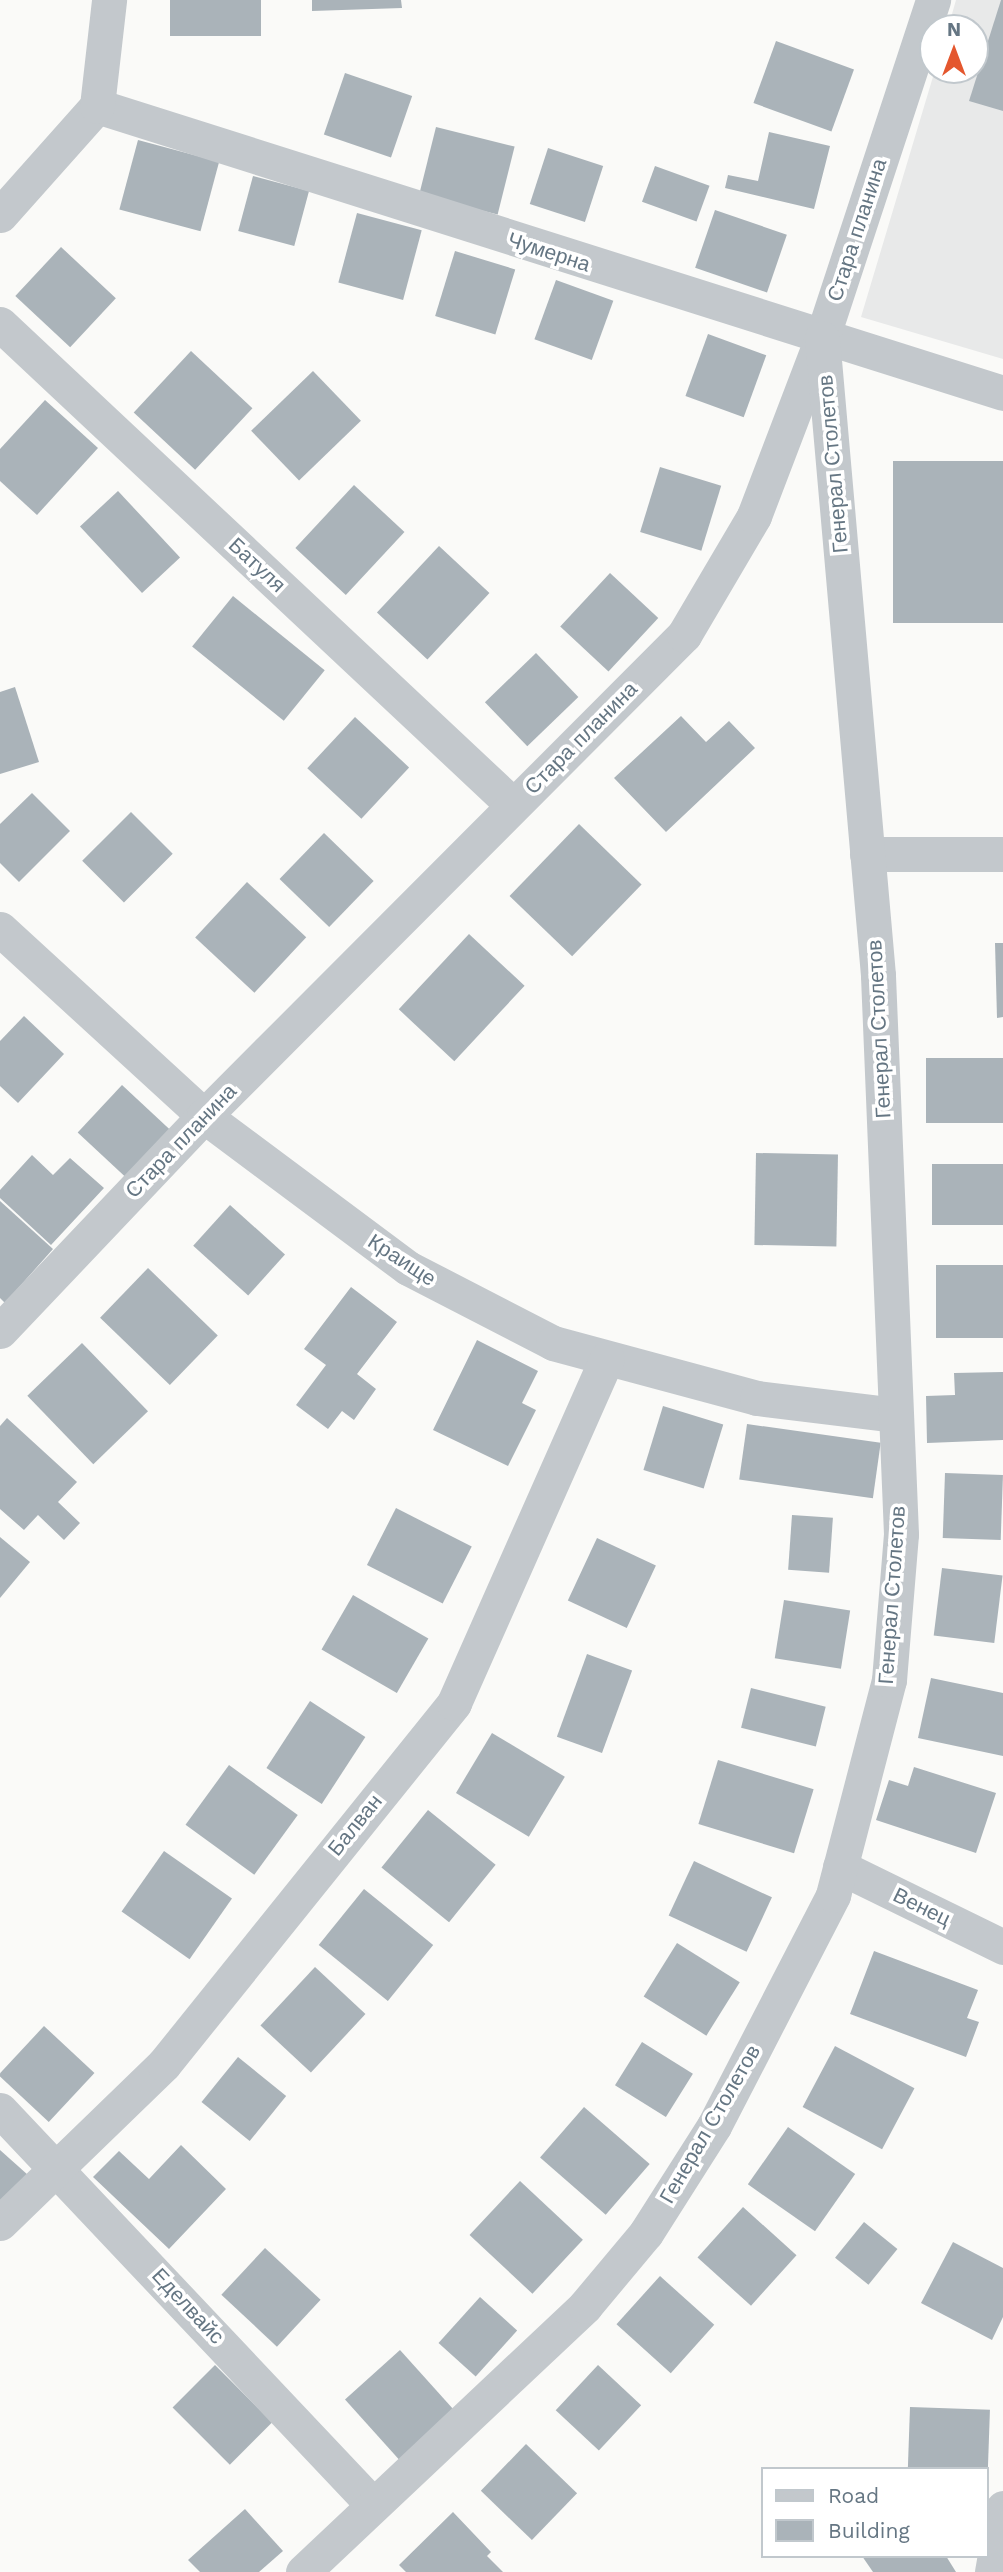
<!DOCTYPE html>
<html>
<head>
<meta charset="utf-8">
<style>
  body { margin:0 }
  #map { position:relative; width:1003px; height:2572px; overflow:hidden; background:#fafaf8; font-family:"Work Sans",sans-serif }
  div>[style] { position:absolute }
  .built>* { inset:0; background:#e8e9e9 }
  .building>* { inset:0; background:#aab3b9; transform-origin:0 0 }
  .street>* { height:35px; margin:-17.5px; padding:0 17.5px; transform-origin:17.5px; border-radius:17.5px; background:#c3c8cc }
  span { translate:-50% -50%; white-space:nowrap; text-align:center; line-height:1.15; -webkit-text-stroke:7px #fff; paint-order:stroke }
  .street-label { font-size:21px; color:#657683 }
  .legend { position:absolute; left:761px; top:2467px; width:228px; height:91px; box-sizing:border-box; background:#fff; border:2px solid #c1c8cd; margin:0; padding:9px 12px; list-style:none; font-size:21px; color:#657683 }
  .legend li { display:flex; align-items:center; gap:14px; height:35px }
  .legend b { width:35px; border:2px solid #c1c8cd }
  .north { position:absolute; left:919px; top:14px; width:70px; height:70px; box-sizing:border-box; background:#fff; border:2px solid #c1c8cd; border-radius:50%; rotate:0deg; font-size:19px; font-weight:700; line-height:28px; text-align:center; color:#657683 }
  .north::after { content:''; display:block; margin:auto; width:24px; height:32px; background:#e4572e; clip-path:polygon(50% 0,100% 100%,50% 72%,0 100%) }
</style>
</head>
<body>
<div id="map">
  <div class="built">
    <div style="clip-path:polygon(956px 0,1003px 0,1003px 359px,861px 317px,935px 70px,975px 70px,975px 28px,948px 28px)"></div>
  </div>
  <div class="building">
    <div style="left:170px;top:0;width:91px;height:36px"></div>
    <div style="clip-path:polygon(312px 0,401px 0,402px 8px,312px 11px)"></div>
    <div style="clip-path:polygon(1001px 0,1003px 0,1003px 111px,969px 101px)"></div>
    <div style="left:776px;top:41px;width:83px;height:66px;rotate:20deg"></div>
    <div style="left:345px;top:73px;width:71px;height:65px;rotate:19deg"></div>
    <div style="left:436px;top:127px;width:81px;height:70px;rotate:14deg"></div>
    <div style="clip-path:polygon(769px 132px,830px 146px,814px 209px,725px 188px,728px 175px,758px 181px)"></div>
    <div style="left:138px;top:140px;width:84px;height:72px;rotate:15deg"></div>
    <div style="left:548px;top:148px;width:58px;height:59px;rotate:18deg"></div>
    <div style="left:655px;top:166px;width:58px;height:38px;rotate:20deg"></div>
    <div style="left:253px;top:176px;width:58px;height:57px;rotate:15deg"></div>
    <div style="left:715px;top:210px;width:76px;height:61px;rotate:19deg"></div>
    <div style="left:357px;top:213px;width:67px;height:72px;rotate:15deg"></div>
    <div style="left:61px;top:247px;width:75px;height:67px;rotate:43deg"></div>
    <div style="left:455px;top:251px;width:63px;height:68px;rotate:17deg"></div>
    <div style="left:556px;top:280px;width:61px;height:63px;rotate:20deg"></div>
    <div style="left:708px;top:334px;width:62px;height:66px;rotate:20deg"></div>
    <div style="left:191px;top:351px;width:84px;height:84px;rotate:43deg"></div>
    <div style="left:313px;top:371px;width:69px;height:86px;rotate:46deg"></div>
    <div style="clip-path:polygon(45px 400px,98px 448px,37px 515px,0 481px,0 449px)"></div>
    <div style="left:1003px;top:461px;width:162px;height:110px;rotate:90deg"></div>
    <div style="left:660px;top:467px;width:64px;height:68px;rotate:17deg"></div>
    <div style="left:354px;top:485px;width:69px;height:86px;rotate:43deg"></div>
    <div style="left:118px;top:491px;width:91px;height:52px;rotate:47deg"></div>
    <div style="left:439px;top:546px;width:69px;height:91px;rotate:43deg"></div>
    <div style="left:610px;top:573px;width:66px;height:73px;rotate:43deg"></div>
    <div style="left:233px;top:596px;width:118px;height:65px;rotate:39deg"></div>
    <div style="left:536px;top:653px;width:61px;height:71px;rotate:46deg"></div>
    <div style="clip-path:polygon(15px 687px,39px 762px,0 774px,0 692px)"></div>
    <div style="clip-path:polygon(681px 716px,706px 742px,729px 721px,755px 748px,666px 832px,614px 778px)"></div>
    <div style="left:355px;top:717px;width:74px;height:70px;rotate:43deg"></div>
    <div style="clip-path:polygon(32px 793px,70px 831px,19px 882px,0 863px,0 824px)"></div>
    <div style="left:131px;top:812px;width:59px;height:69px;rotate:45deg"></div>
    <div style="left:579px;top:824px;width:87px;height:100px;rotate:44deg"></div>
    <div style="left:324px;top:833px;width:69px;height:64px;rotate:44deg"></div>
    <div style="left:247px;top:882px;width:81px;height:76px;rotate:43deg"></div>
    <div style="left:469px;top:934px;width:76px;height:103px;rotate:43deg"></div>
    <div style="clip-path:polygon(995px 943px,1003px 943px,1003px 1017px,997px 1018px)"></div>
    <div style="clip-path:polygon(24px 1016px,64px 1054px,18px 1103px,0 1086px,0 1041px)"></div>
    <div style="left:1003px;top:1058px;width:65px;height:77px;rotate:90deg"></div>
    <div style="left:122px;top:1085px;width:65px;height:65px;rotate:43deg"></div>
    <div style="left:756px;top:1153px;width:82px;height:92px;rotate:1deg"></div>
    <div style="clip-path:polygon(32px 1155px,53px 1175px,70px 1158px,104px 1188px,51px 1245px,0 1198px,0 1190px)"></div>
    <div style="left:1003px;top:1164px;width:61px;height:71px;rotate:90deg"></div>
    <div style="clip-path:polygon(0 1201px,53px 1249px,5px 1303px,0 1298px)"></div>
    <div style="left:230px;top:1205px;width:74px;height:55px;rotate:42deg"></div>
    <div style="left:1003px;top:1265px;width:73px;height:67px;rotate:90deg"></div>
    <div style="left:148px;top:1268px;width:97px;height:69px;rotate:44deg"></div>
    <div style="clip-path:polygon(351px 1287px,397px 1322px,357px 1374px,376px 1389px,354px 1420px,342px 1411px,328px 1429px,296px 1405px,326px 1365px,304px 1349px)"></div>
    <div style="clip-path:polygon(477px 1340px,538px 1371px,522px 1403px,536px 1410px,508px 1466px,433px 1430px)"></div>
    <div style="left:82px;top:1343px;width:95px;height:76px;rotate:46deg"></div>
    <div style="clip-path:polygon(1003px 1372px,1003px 1440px,927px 1443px,926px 1396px,955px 1395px,954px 1373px)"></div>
    <div style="left:663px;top:1406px;width:63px;height:67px;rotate:17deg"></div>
    <div style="clip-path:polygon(7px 1418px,77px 1482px,58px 1502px,80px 1523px,64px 1540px,38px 1515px,24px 1530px,0 1509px,0 1426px)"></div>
    <div style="left:747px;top:1424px;width:135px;height:56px;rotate:8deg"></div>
    <div style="left:945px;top:1473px;width:58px;height:65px;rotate:2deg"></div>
    <div style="left:396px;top:1508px;width:85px;height:64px;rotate:27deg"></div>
    <div style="left:792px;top:1515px;width:41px;height:55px;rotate:4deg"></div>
    <div style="clip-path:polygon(0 1537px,30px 1562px,0 1598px)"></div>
    <div style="left:597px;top:1538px;width:65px;height:69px;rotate:25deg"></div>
    <div style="left:942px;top:1568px;width:61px;height:68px;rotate:7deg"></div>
    <div style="left:353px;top:1595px;width:87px;height:63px;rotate:30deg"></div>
    <div style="left:784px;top:1600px;width:67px;height:59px;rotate:9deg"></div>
    <div style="left:587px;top:1654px;width:48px;height:88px;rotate:20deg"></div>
    <div style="clip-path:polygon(931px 1678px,1003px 1693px,1003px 1756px,918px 1738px)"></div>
    <div style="left:751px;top:1688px;width:77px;height:41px;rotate:14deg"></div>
    <div style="left:310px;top:1701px;width:66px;height:80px;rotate:33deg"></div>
    <div style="left:492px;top:1733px;width:85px;height:70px;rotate:31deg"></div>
    <div style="left:718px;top:1760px;width:100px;height:67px;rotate:17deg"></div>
    <div style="left:229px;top:1765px;width:85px;height:74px;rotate:36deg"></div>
    <div style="clip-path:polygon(914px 1767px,996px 1793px,976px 1853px,876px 1820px,889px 1780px,908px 1786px)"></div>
    <div style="left:428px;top:1810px;width:87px;height:74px;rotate:39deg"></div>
    <div style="left:164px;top:1851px;width:83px;height:74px;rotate:35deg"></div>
    <div style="left:694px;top:1861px;width:86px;height:60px;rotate:25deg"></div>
    <div style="left:364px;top:1889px;width:89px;height:72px;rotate:39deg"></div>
    <div style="left:677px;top:1943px;width:74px;height:63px;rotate:32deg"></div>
    <div style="clip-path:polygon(874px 1951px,978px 1990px,967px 2018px,979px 2022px,966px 2057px,850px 2014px)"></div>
    <div style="left:315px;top:1967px;width:69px;height:80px;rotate:43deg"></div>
    <div style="left:44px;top:2026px;width:69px;height:67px;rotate:43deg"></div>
    <div style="left:642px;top:2042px;width:60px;height:51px;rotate:32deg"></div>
    <div style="left:835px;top:2046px;width:90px;height:69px;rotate:28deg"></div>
    <div style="left:238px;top:2057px;width:62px;height:58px;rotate:39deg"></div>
    <div style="left:584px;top:2107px;width:87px;height:67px;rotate:41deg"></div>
    <div style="left:788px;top:2127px;width:82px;height:70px;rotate:35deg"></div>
    <div style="clip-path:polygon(181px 2145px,226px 2189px,169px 2249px,93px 2177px,119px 2151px,149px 2179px)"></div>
    <div style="clip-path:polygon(0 2150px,28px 2175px,0 2205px)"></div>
    <div style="left:520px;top:2181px;width:86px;height:74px;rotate:43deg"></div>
    <div style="left:743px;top:2207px;width:72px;height:68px;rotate:42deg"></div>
    <div style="left:864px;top:2222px;width:43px;height:46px;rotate:39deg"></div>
    <div style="clip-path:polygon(953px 2242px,1003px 2268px,1003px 2317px,992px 2340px,921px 2303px)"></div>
    <div style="left:265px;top:2248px;width:76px;height:64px;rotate:43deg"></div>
    <div style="left:660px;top:2276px;width:73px;height:65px;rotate:42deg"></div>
    <div style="left:480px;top:2297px;width:50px;height:62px;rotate:42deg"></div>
    <div style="left:400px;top:2350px;width:81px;height:74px;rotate:48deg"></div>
    <div style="left:215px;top:2365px;width:81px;height:60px;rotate:45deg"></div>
    <div style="left:598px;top:2365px;width:59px;height:62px;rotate:43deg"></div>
    <div style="left:910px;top:2407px;width:80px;height:62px;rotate:2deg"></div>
    <div style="left:526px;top:2444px;width:71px;height:65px;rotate:44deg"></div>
    <div style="clip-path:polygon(245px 2509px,283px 2551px,259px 2572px,200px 2572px,188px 2560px)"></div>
    <div style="clip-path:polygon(453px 2512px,491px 2552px,487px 2556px,503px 2572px,406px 2572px,399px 2565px)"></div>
    <div style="clip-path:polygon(862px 2556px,946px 2556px,956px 2572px,873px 2572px)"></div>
  </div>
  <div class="street">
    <div style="left:97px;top:106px;width:950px;rotate:17.58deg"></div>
    <div style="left:0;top:215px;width:146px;rotate:-48.3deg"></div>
    <div style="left:97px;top:106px;width:107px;rotate:-83.5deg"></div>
    <div style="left:0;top:324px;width:703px;rotate:43.16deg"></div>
    <div style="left:867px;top:854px;width:136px"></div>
    <div style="left:0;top:929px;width:277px;rotate:42.5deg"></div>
    <div style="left:204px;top:1116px;width:254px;rotate:36.7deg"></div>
    <div style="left:408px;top:1268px;width:163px;rotate:27.3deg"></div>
    <div style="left:553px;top:1343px;width:211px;rotate:15.1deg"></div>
    <div style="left:757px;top:1398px;width:139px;rotate:7deg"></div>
    <div style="left:0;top:1331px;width:296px;rotate:-46.5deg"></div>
    <div style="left:204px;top:1116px;width:680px;rotate:-45.06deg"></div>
    <div style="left:684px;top:635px;width:138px;rotate:-59.5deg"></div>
    <div style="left:754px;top:516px;width:191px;rotate:-69.1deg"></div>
    <div style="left:822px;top:338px;width:356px;rotate:-71.8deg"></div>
    <div style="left:840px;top:1867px;width:182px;rotate:26.1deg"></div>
    <div style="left:0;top:2110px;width:543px;rotate:46.64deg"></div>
    <div style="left:0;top:2223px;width:228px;rotate:-44.1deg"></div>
    <div style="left:164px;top:2064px;width:463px;rotate:-51.2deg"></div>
    <div style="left:454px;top:1703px;width:377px;rotate:-66.1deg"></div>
    <div style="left:303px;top:2572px;width:388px;rotate:-43.3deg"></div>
    <div style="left:585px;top:2306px;width:95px;rotate:-50.1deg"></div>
    <div style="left:646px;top:2233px;width:127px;rotate:-57.6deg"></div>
    <div style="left:714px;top:2126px;width:260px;rotate:-62.7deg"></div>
    <div style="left:833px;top:1895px;width:222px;rotate:-75.4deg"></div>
    <div style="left:889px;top:1680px;width:146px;rotate:-85.3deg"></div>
    <div style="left:901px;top:1534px;width:559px;rotate:-92.36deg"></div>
    <div style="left:878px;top:975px;width:639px;rotate:-95.02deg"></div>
    <div style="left:992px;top:2572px;width:65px;rotate:-80.2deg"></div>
  </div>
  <div class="street-label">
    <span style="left:857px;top:230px;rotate:-72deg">Стара планина</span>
    <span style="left:549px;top:252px;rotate:18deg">Чумерна</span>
    <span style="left:833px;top:464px;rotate:-95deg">Генерал Столетов</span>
    <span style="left:257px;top:565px;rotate:43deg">Батуля</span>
    <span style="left:581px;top:738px;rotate:-45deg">Стара планина</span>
    <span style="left:879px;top:1029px;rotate:-93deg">Генерал Столетов</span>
    <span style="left:181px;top:1141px;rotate:-46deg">Стара планина</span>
    <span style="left:402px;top:1260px;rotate:33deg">Краище</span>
    <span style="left:892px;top:1595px;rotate:-86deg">Генерал Столетов</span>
    <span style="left:355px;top:1825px;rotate:-51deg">Балван</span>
    <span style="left:922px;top:1907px;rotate:26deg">Венец</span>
    <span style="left:710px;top:2124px;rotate:-60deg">Генерал Столетов</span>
    <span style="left:188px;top:2306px;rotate:47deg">Еделвайс</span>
  </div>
  <ul class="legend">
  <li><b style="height:9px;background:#c3c8cc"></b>Road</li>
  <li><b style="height:19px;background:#aab3b9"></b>Building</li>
  </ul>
  <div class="north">N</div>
</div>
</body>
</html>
